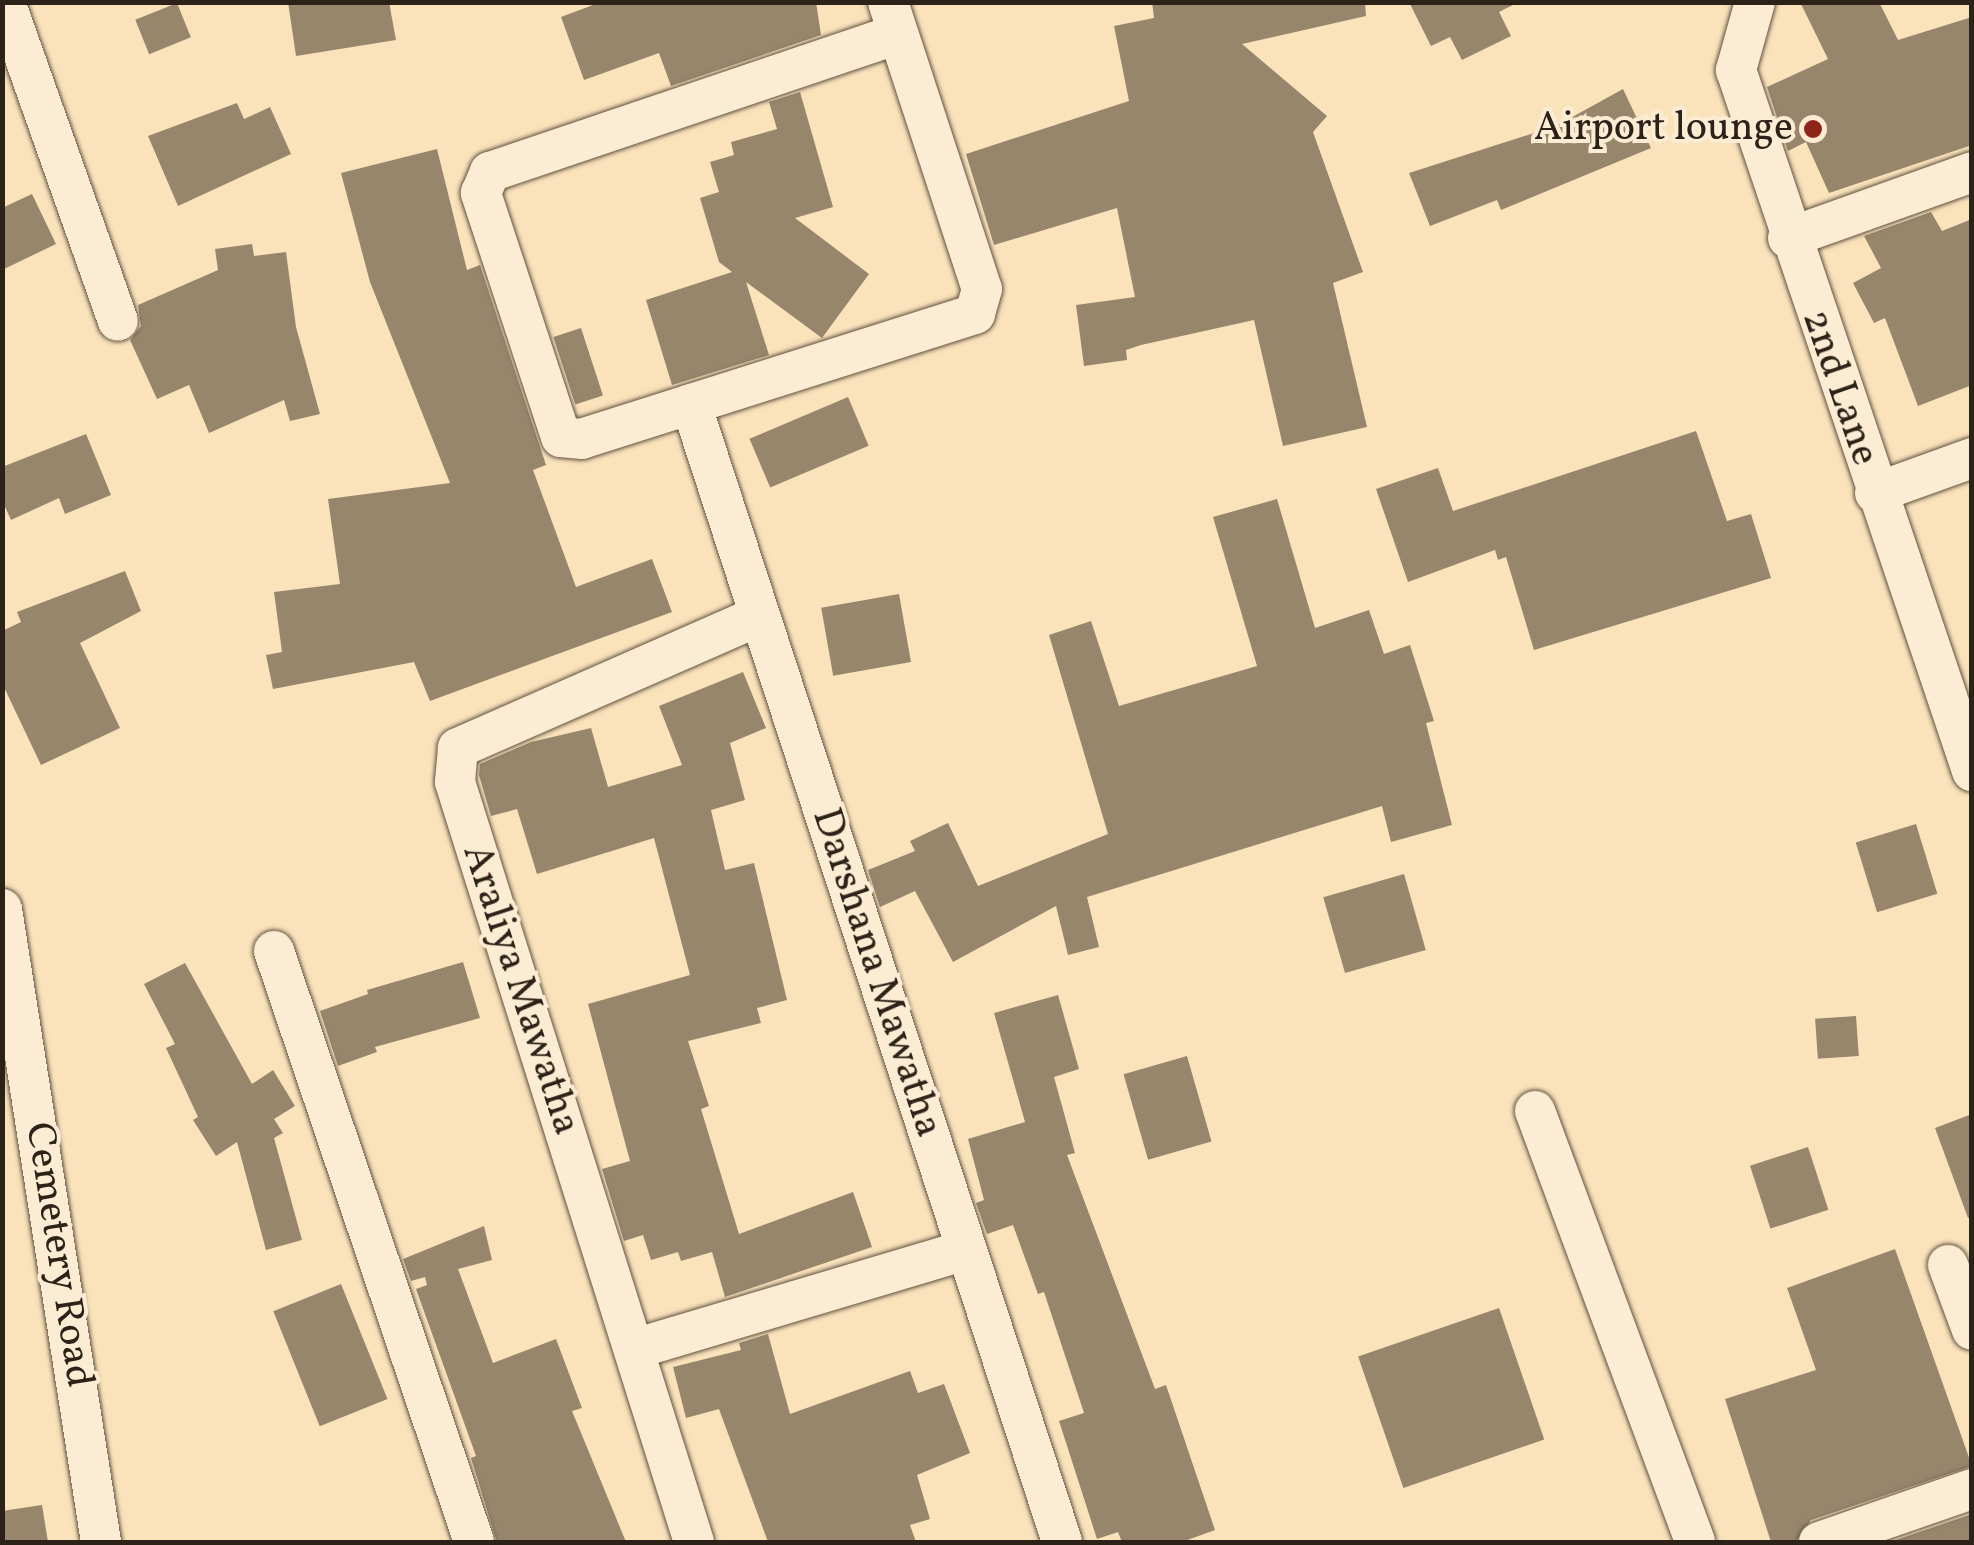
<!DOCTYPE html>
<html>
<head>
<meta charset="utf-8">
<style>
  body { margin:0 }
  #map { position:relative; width:1974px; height:1545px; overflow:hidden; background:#fae2bb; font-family:Vollkorn,serif }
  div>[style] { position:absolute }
  .building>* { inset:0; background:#97866c; transform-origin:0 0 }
  .roads { filter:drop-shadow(0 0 2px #605240) drop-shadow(0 0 2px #605240) }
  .minor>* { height:40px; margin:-20px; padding:0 20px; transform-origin:20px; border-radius:20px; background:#fcecd3 }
  .dots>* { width:28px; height:28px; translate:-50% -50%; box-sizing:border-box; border:5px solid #fcecd3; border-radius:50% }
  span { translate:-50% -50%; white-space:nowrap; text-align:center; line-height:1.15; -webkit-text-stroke:8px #fcecd3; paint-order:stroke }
  .poi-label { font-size:40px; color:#2c2217 }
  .right { translate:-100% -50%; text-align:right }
  .street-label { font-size:40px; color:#2c2217 }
  .frame { position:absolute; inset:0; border:5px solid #2c2217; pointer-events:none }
</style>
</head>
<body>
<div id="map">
  <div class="building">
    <div style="clip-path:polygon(288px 2px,389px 2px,396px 40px,296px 56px)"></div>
    <div style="clip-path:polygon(601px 2px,816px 2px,821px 35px,671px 86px,659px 53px,584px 80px,561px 17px)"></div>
    <div style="clip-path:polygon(1152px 2px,1365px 2px,1366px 16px,1242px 44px,1327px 116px,1313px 132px,1363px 272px,1333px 283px,1367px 427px,1283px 446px,1254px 320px,1141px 345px,1126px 350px,1127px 360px,1084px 366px,1076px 305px,1135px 297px,1117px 208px,994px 245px,966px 154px,1129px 101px,1114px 26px,1154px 18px)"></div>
    <div style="clip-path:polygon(1409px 2px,1519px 2px,1499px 12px,1511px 36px,1462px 60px,1450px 37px,1431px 46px)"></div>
    <div style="clip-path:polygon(1800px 2px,1879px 2px,1898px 40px,1972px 17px,1972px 145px,1829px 193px,1806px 142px,1788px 151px,1767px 87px,1828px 59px)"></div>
    <div style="left:177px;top:3px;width:37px;height:45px;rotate:68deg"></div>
    <div style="clip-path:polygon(1623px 89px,1651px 148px,1501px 210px,1497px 200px,1430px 226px,1409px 173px,1556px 126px)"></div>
    <div style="clip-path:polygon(800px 92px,833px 207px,795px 218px,869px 274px,822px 338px,746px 282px,769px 355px,672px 385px,646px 300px,732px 272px,719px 262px,700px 198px,719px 192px,710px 162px,734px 155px,731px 142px,777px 129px,769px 102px)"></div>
    <div style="clip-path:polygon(237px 103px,244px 119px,270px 107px,291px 154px,178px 206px,148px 136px)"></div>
    <div style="clip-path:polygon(437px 149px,467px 270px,480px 265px,546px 465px,533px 470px,576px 587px,652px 559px,672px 612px,430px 701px,414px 662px,273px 689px,266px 655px,282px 652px,274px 592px,340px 584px,328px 499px,450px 483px,370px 282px,341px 173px)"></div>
    <div style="clip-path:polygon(32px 194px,56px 244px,2px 270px,2px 208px)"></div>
    <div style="clip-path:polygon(1931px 212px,1942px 231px,1972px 219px,1972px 385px,1918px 406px,1885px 318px,1874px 323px,1853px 283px,1881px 268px,1864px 236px)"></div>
    <div style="clip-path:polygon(252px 244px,254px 256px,286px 252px,296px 327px,320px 414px,290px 421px,284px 400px,209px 433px,189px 385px,157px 399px,130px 340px,141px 326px,138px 305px,218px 270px,215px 249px)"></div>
    <div style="left:581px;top:328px;width:71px;height:29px;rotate:72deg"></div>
    <div style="left:848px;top:397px;width:53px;height:107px;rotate:67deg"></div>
    <div style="clip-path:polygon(1696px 431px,1727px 521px,1751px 514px,1771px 578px,1534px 650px,1506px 557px,1498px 560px,1495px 550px,1408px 582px,1376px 489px,1438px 468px,1453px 511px)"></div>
    <div style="clip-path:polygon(86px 434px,111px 495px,65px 514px,59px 498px,11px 520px,2px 500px,2px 467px)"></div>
    <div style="clip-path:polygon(1277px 499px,1315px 628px,1369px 610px,1384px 654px,1410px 645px,1434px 721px,1426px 723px,1452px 825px,1391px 842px,1382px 806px,1087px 897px,1099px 947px,1068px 955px,1056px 906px,953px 962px,915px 891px,880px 907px,868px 870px,915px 851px,910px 841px,948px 823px,978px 886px,1108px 834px,1049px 635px,1091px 621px,1119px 706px,1257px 666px,1213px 517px)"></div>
    <div style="clip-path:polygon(125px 571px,141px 611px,80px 643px,120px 728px,41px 765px,2px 683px,2px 631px,21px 622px,17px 612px)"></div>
    <div style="left:899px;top:594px;width:69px;height:79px;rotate:80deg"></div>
    <div style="clip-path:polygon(743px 672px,766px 728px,730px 743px,745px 800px,711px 810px,725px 870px,754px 863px,787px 1000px,757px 1008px,761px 1023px,688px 1041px,709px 1106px,701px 1109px,739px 1234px,853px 1192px,872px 1247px,725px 1297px,712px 1252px,681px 1261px,678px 1252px,651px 1260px,643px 1235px,624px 1241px,602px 1169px,630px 1161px,588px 1004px,690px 975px,654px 838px,537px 874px,517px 809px,491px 816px,479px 775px,480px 764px,531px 742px,591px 728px,608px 787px,682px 765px,659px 706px)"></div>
    <div style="left:1916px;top:824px;width:73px;height:63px;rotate:73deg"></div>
    <div style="left:1404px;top:874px;width:79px;height:84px;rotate:74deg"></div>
    <div style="clip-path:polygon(463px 962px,480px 1018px,375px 1047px,377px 1052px,338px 1066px,320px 1011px,368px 994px,367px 990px)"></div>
    <div style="clip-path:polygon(185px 963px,252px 1084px,273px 1070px,295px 1106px,274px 1119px,283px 1133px,274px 1138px,302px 1240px,266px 1250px,237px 1142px,216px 1156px,193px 1120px,198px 1117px,166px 1048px,175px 1044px,144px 984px)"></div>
    <div style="clip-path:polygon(1058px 995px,1079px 1069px,1054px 1077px,1075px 1153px,1067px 1155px,1155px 1389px,1166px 1385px,1215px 1530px,1182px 1542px,1122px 1542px,1118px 1532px,1097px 1539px,1059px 1421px,1084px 1413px,1044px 1292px,1038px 1294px,1013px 1225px,987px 1234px,976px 1203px,984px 1200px,968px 1139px,1025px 1122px,994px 1013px)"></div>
    <div style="left:1856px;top:1016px;width:40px;height:41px;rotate:86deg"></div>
    <div style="left:1187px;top:1056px;width:89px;height:66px;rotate:74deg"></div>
    <div style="clip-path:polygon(1972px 1114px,1972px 1217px,1968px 1218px,1935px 1128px)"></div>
    <div style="left:1808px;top:1147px;width:66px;height:61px;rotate:72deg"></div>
    <div style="clip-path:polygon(484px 1226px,492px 1260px,458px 1269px,493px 1363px,556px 1339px,582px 1408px,572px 1411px,626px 1542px,497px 1542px,471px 1458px,476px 1456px,416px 1289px,427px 1285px,425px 1277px,411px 1281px,403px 1259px)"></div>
    <div style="clip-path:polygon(1895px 1249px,1972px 1466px,1811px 1520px,1796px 1542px,1771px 1542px,1725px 1399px,1816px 1370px,1787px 1288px)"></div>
    <div style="left:341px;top:1284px;width:124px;height:73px;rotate:68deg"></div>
    <div style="left:1499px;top:1308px;width:139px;height:149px;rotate:71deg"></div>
    <div style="clip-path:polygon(768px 1334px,790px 1414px,910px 1371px,918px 1393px,944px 1384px,970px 1453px,917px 1475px,930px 1519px,910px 1525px,916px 1542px,768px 1542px,719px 1409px,686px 1418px,673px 1367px,741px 1350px,739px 1343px)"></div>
    <div style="clip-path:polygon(42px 1505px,48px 1542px,2px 1542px,2px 1511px)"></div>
    <div style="clip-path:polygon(1972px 1514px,1972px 1542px,1890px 1542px)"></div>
  </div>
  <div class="roads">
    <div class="minor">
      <div style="left:5px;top:2px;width:338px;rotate:70.5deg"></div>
      <div style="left:888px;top:2px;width:302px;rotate:71.9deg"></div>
      <div style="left:982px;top:289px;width:26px;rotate:106deg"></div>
      <div style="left:975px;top:314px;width:412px;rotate:162.4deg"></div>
      <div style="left:582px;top:439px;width:21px;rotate:-175deg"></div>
      <div style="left:561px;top:437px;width:257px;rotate:-108.2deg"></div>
      <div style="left:481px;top:193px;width:23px;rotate:-67deg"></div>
      <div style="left:490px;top:172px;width:430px;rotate:-18.7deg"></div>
      <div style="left:1755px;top:2px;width:71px;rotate:105.6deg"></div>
      <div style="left:1736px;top:70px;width:740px;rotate:71.39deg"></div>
      <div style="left:1788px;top:238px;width:195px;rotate:-19.7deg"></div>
      <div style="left:691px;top:404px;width:1197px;rotate:71.94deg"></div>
      <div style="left:1875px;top:493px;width:103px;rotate:-19.8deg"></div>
      <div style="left:2px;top:909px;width:641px;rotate:81.11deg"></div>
      <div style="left:274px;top:951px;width:624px;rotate:71.3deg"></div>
      <div style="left:1535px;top:1111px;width:460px;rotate:69.6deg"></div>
      <div style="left:1948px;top:1265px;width:69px;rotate:69.7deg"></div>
      <div style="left:634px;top:1349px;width:347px;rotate:-16.6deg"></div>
      <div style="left:694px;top:1542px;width:797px;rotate:-107.46deg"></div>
      <div style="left:455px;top:782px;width:34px;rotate:-85deg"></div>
      <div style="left:458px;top:748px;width:328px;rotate:-23.7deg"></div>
      <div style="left:1819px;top:1542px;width:162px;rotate:-19.1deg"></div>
    </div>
  </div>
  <div class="dots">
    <div style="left:1813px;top:129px;background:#8f2418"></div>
  </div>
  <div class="poi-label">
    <span class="right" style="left:1793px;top:129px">Airport lounge</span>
  </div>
  <div class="street-label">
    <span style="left:1839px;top:388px;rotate:71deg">2nd Lane</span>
    <span style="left:876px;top:973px;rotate:72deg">Darshana Mawatha</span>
    <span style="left:520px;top:990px;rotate:72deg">Araliya Mawatha</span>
    <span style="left:58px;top:1255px;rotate:81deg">Cemetery Road</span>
  </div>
  <div class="frame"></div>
</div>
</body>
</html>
